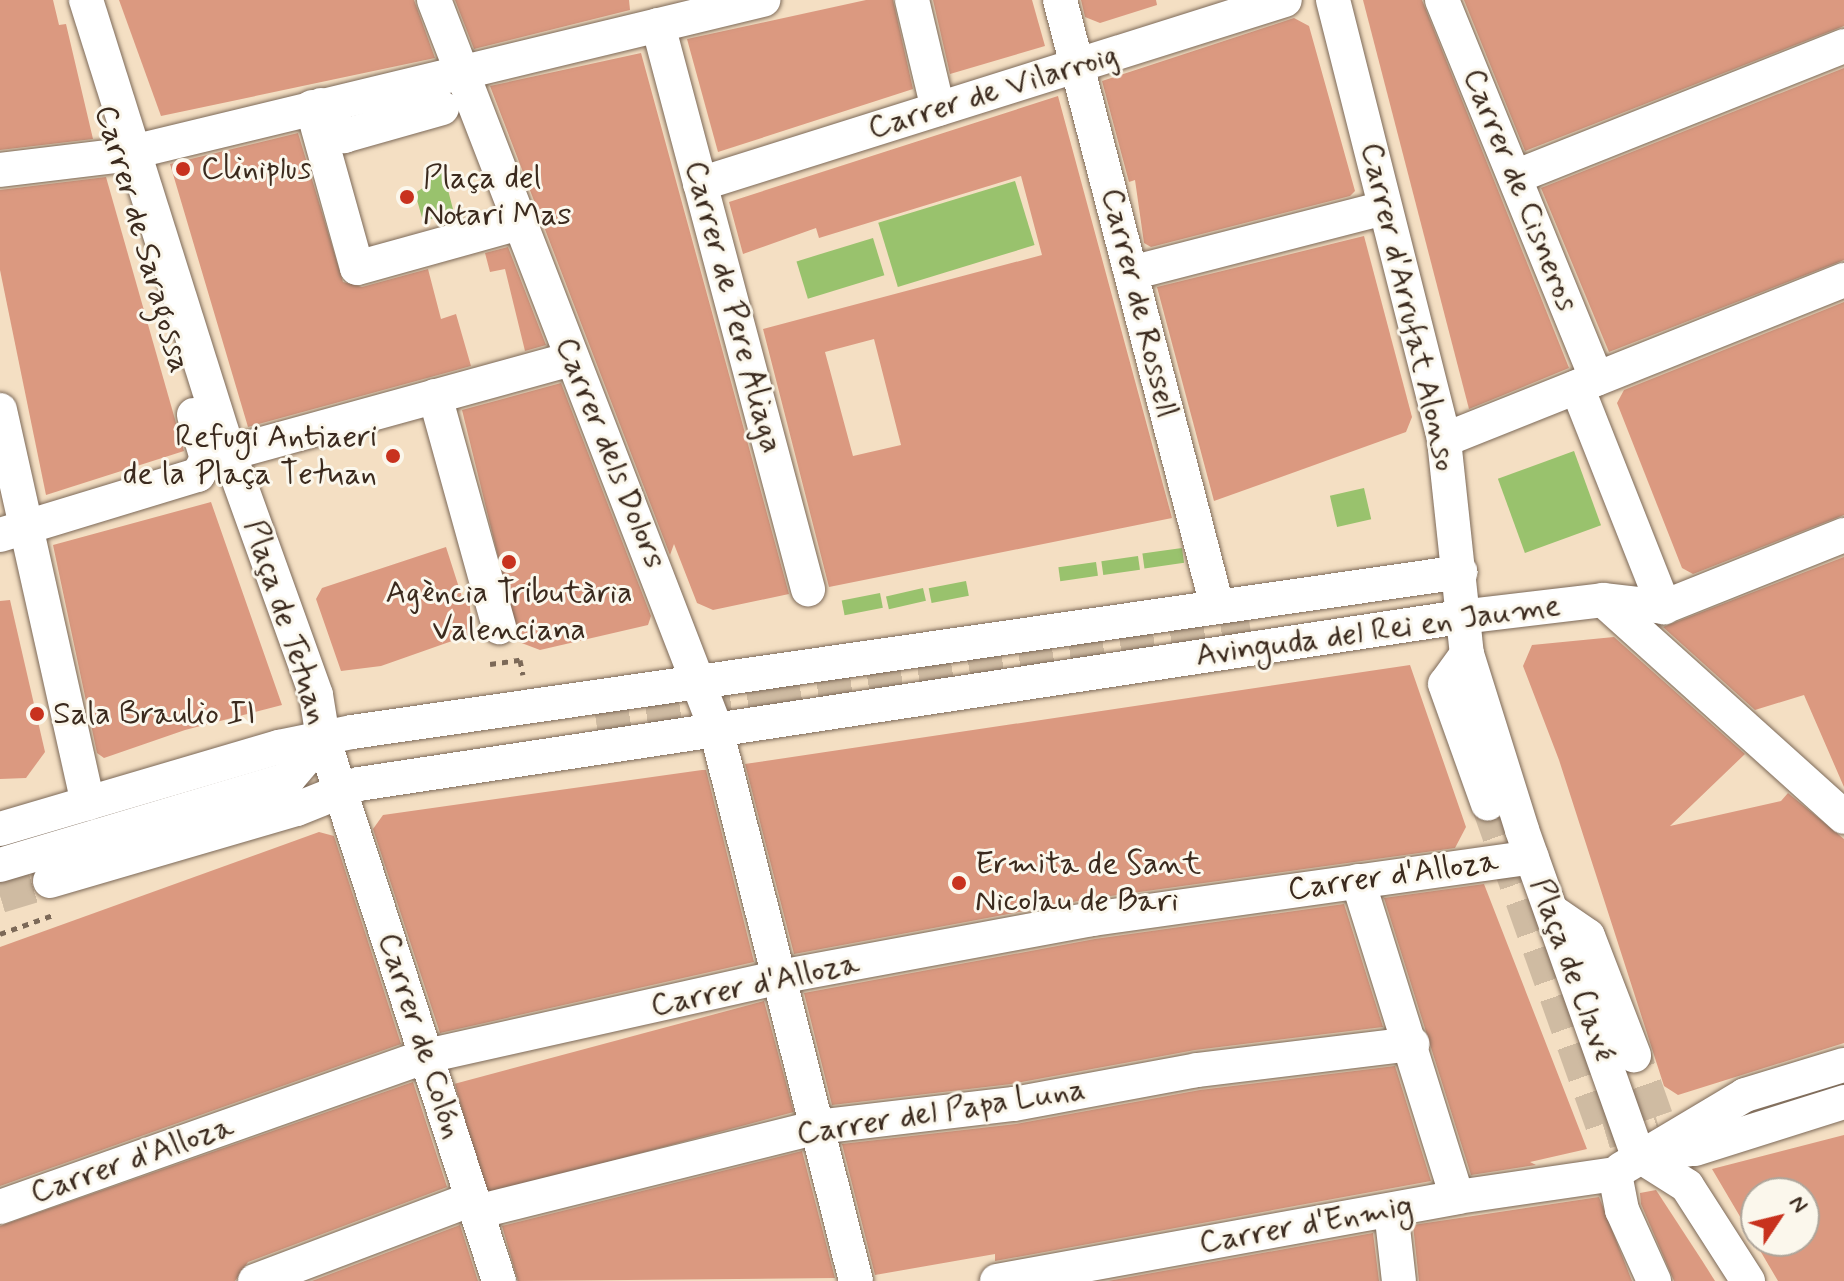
<!DOCTYPE html>
<html>
<head>
<meta charset="utf-8">
<style>
  body { margin:0 }
  #map { position:relative; width:1844px; height:1281px; overflow:hidden; background:#f4dfc3; font-family:Mynerve,sans-serif }
  div>[style] { position:absolute }
  .green>* { inset:0; background:#99c26d; transform-origin:0 0 }
  .building>* { inset:0; background:#db9980; transform-origin:0 0 }
  .minor-tunnel>* { height:34px; margin-top:-17px; transform-origin:0; background:repeating-linear-gradient(90deg,#cfbba2 0 34px,transparent 0 51px) }
  .path>* { height:5px; margin-top:-2.5px; transform-origin:0; background:repeating-linear-gradient(90deg,#7c6958 0 6px,transparent 0 12px) }
  .roads { filter:drop-shadow(0 0 2px #7c6958) drop-shadow(0 0 2px #7c6958) }
  .minor>* { height:34px; margin:-17px; padding:0 17px; transform-origin:17px; border-radius:17px; background:#fff }
  .dots>* { width:22px; height:22px; translate:-50% -50%; box-sizing:border-box; border:4px solid #fbf7ec; border-radius:50% }
  span { translate:-50% -50%; white-space:nowrap; text-align:center; line-height:1.15; -webkit-text-stroke:6px #fbf7ec; paint-order:stroke }
  .street-label { font-size:32px; color:#3b2a1e }
  .poi-label { font-size:32px; color:#3b2a1e }
  .left { translate:0 -50%; text-align:left }
  .right { translate:-100% -50%; text-align:right }
  .north { position:absolute; left:1740px; top:1177px; width:80px; height:80px; box-sizing:border-box; background:#fbf7ec; border:2px solid #aea59a; border-radius:50%; rotate:55deg; font-size:22px; font-weight:700; line-height:32px; text-align:center; color:#3b2a1e }
  .north::after { content:''; display:block; margin:auto; width:28px; height:36px; background:#c8321e; clip-path:polygon(50% 0,100% 100%,50% 72%,0 100%) }
</style>
</head>
<body>
<div id="map">
  <div class="green">
    <div style="clip-path:polygon(443px 171px,454px 213px,423px 221px,415px 193px,429px 184px,426px 175px)"></div>
    <div style="left:1015px;top:181px;width:67px;height:143px;rotate:73deg"></div>
    <div style="left:873px;top:238px;width:39px;height:80px;rotate:73deg"></div>
    <div style="left:1574px;top:451px;width:79px;height:81px;rotate:70deg"></div>
    <div style="left:1364px;top:488px;width:32px;height:35px;rotate:77deg"></div>
    <div style="left:1182px;top:548px;width:15px;height:40px;rotate:82deg"></div>
    <div style="left:1138px;top:556px;width:14px;height:37px;rotate:82deg"></div>
    <div style="left:1096px;top:562px;width:14px;height:38px;rotate:82deg"></div>
    <div style="left:966px;top:581px;width:15px;height:38px;rotate:79deg"></div>
    <div style="left:923px;top:588px;width:13px;height:38px;rotate:77deg"></div>
    <div style="left:880px;top:593px;width:15px;height:39px;rotate:79deg"></div>
  </div>
  <div class="building">
    <div style="clip-path:polygon(0 0,53px 0,59px 25px,66px 24px,93px 139px,0 150px)"></div>
    <div style="clip-path:polygon(119px 0,414px 0,435px 58px,161px 116px)"></div>
    <div style="clip-path:polygon(455px 0,629px 0,630px 10px,474px 49px)"></div>
    <div style="clip-path:polygon(866px 0,893px 0,913px 89px,718px 152px,687px 39px)"></div>
    <div style="clip-path:polygon(933px 0,1032px 0,1045px 46px,950px 74px)"></div>
    <div style="clip-path:polygon(1081px 0,1156px 0,1157px 5px,1100px 23px,1085px 17px)"></div>
    <div style="clip-path:polygon(1363px 0,1422px 0,1569px 368px,1469px 409px)"></div>
    <div style="clip-path:polygon(1464px 0,1844px 0,1844px 26px,1525px 151px)"></div>
    <div style="clip-path:polygon(1294px 18px,1309px 26px,1355px 191px,1350px 196px,1151px 247px,1144px 243px,1135px 180px,1129px 182px,1102px 81px)"></div>
    <div style="clip-path:polygon(641px 53px,789px 594px,713px 610px,697px 603px,674px 544px,670px 555px,490px 86px)"></div>
    <div style="clip-path:polygon(1844px 68px,1844px 260px,1609px 352px,1541px 188px)"></div>
    <div style="clip-path:polygon(evenodd,1058px 96px,1172px 518px,829px 587px,763px 329px,1042px 255px,1021px 176px,819px 238px,816px 228px,743px 254px,729px 202px,1058px 96px,874px 339px,901px 445px,853px 456px,825px 352px,874px 339px)"></div>
    <div style="clip-path:polygon(298px 133px,343px 282px,362px 287px,428px 269px,441px 319px,456px 314px,471px 366px,248px 427px,170px 164px)"></div>
    <div style="clip-path:polygon(106px 177px,184px 451px,46px 495px,0 270px,0 190px)"></div>
    <div style="clip-path:polygon(1364px 236px,1412px 417px,1406px 432px,1214px 501px,1157px 287px)"></div>
    <div style="clip-path:polygon(508px 247px,546px 345px,525px 351px,505px 269px,490px 272px,485px 253px)"></div>
    <div style="clip-path:polygon(1844px 302px,1844px 515px,1693px 574px,1682px 568px,1617px 403px,1624px 390px)"></div>
    <div style="clip-path:polygon(561px 383px,651px 616px,648px 625px,540px 650px,519px 642px,462px 410px)"></div>
    <div style="clip-path:polygon(211px 502px,282px 705px,185px 730px,104px 758px,97px 753px,53px 545px)"></div>
    <div style="clip-path:polygon(446px 547px,462px 597px,469px 594px,472px 634px,381px 666px,341px 671px,316px 599px,322px 588px)"></div>
    <div style="clip-path:polygon(1844px 557px,1844px 787px,1804px 695px,1755px 710px,1663px 627px)"></div>
    <div style="clip-path:polygon(10px 600px,45px 752px,26px 778px,0 779px,0 601px)"></div>
    <div style="clip-path:polygon(1614px 637px,1745px 754px,1670px 826px,1781px 801px,1788px 793px,1844px 839px,1844px 1043px,1678px 1095px,1664px 1086px,1559px 760px,1523px 666px,1532px 645px)"></div>
    <div style="clip-path:polygon(1410px 665px,1466px 827px,1455px 848px,1089px 899px,794px 954px,745px 764px)"></div>
    <div style="clip-path:polygon(702px 770px,706px 770px,754px 962px,440px 1033px,373px 829px,383px 815px)"></div>
    <div style="clip-path:polygon(319px 832px,334px 836px,401px 1044px,0 1186px,0 947px)"></div>
    <div style="clip-path:polygon(1484px 884px,1587px 1149px,1530px 1162px,1536px 1165px,1471px 1175px,1384px 898px)"></div>
    <div style="clip-path:polygon(1344px 904px,1383px 1027px,1195px 1050px,1011px 1084px,832px 1105px,804px 993px,1095px 939px)"></div>
    <div style="left:764px;top:1001px;width:115px;height:320px;rotate:75deg"></div>
    <div style="clip-path:polygon(1395px 1066px,1431px 1181px,995px 1261px,995px 1254px,875px 1275px,842px 1144px,1016px 1124px,1200px 1090px)"></div>
    <div style="clip-path:polygon(413px 1082px,447px 1187px,248px 1262px,235px 1281px,0 1281px,0 1226px)"></div>
    <div style="clip-path:polygon(evenodd,1844px 1135px,1844px 1281px,1778px 1281px,1712px 1169px,1844px 1135px,1756px 1193px,1804px 1193px,1804px 1241px,1756px 1241px,1756px 1193px)"></div>
    <div style="clip-path:polygon(802px 1151px,835px 1278px,518px 1281px,502px 1226px)"></div>
    <div style="clip-path:polygon(1656px 1190px,1703px 1262px,1715px 1281px,1674px 1281px,1641px 1204px,1640px 1193px)"></div>
    <div style="clip-path:polygon(1599px 1197px,1632px 1281px,1419px 1281px,1413px 1225px)"></div>
    <div style="clip-path:polygon(460px 1225px,478px 1281px,312px 1281px)"></div>
    <div style="clip-path:polygon(1373px 1233px,1379px 1281px,1108px 1281px)"></div>
  </div>
  <div class="minor-tunnel">
    <div style="left:768px;top:703px;width:488px;rotate:-8.8deg"></div>
    <div style="left:595px;top:715px;width:200px;rotate:-8.6deg"></div>
    <div style="left:1488px;top:804px;width:348px;rotate:70.4deg"></div>
    <div style="left:1605px;top:1132px;width:53px;rotate:-16.4deg"></div>
    <div style="left:1656px;top:1117px;width:66px;rotate:-109.5deg"></div>
    <div style="left:0;top:896px;width:52px;rotate:-16.7deg"></div>
  </div>
  <div class="path">
    <div style="left:490px;top:664px;width:30px;rotate:-8deg"></div>
    <div style="left:520px;top:660px;width:15px;rotate:79deg"></div>
    <div style="left:0;top:934px;width:59px;rotate:-19.7deg"></div>
  </div>
  <div class="roads">
    <div class="minor">
      <div style="left:86px;top:0;width:475px;rotate:72.5deg"></div>
      <div style="left:229px;top:453px;width:257px;rotate:70.2deg"></div>
      <div style="left:316px;top:695px;width:44px;rotate:80.8deg"></div>
      <div style="left:323px;top:738px;width:571px;rotate:72.04deg"></div>
      <div style="left:434px;top:0;width:782px;rotate:68.85deg"></div>
      <div style="left:716px;top:729px;width:569px;rotate:75.77deg"></div>
      <div style="left:912px;top:0;width:112px;rotate:76.6deg"></div>
      <div style="left:1060px;top:0;width:626px;rotate:75.48deg"></div>
      <div style="left:1333px;top:0;width:454px;rotate:75.8deg"></div>
      <div style="left:1444px;top:440px;width:215px;rotate:83.9deg"></div>
      <div style="left:1467px;top:654px;width:184px;rotate:72.6deg"></div>
      <div style="left:1522px;top:830px;width:345px;rotate:70.4deg"></div>
      <div style="left:1442px;top:0;width:409px;rotate:67.8deg"></div>
      <div style="left:658px;top:25px;width:584px;rotate:75.11deg"></div>
      <div style="left:321px;top:105px;width:39px;rotate:53deg"></div>
      <div style="left:344px;top:136px;width:102px;rotate:-15.9deg"></div>
      <div style="left:312px;top:107px;width:167px;rotate:74.4deg"></div>
      <div style="left:357px;top:268px;width:168px;rotate:-15.5deg"></div>
      <div style="left:0;top:170px;width:117px;rotate:-6.9deg"></div>
      <div style="left:116px;top:156px;width:666px;rotate:-13.56deg"></div>
      <div style="left:1515px;top:177px;width:354px;rotate:-21.7deg"></div>
      <div style="left:700px;top:184px;width:613px;rotate:-17.46deg"></div>
      <div style="left:1131px;top:273px;width:262px;rotate:-14.4deg"></div>
      <div style="left:1577px;top:387px;width:237px;rotate:68.4deg"></div>
      <div style="left:435px;top:396px;width:240px;rotate:74.5deg"></div>
      <div style="left:0;top:410px;width:403px;rotate:77.4deg"></div>
      <div style="left:1444px;top:440px;width:431px;rotate:-21.8deg"></div>
      <div style="left:208px;top:459px;width:377px;rotate:-15.4deg"></div>
      <div style="left:0;top:535px;width:207px;rotate:-16.9deg"></div>
      <div style="left:198px;top:475px;width:18px;rotate:-61deg"></div>
      <div style="left:207px;top:459px;width:46px;rotate:-106.5deg"></div>
      <div style="left:1603px;top:600px;width:324px;rotate:42deg"></div>
      <div style="left:1467px;top:654px;width:37px;rotate:126deg"></div>
      <div style="left:1445px;top:684px;width:127px;rotate:70.3deg"></div>
      <div style="left:0;top:829px;width:291px;rotate:-16.4deg"></div>
      <div style="left:279px;top:747px;width:75px;rotate:-11.6deg"></div>
      <div style="left:352px;top:732px;width:1120px;rotate:-8.21deg"></div>
      <div style="left:0;top:865px;width:301px;rotate:-16.6deg"></div>
      <div style="left:288px;top:779px;width:54px;rotate:-49.5deg"></div>
      <div style="left:50px;top:881px;width:257px;rotate:-16.3deg"></div>
      <div style="left:297px;top:809px;width:67px;rotate:-22deg"></div>
      <div style="left:359px;top:784px;width:1115px;rotate:-8.62deg"></div>
      <div style="left:1461px;top:617px;width:143px;rotate:-6.8deg"></div>
      <div style="left:1603px;top:600px;width:61px;rotate:6.5deg"></div>
      <div style="left:1664px;top:607px;width:194px;rotate:-21.8deg"></div>
      <div style="left:1358px;top:881px;width:331px;rotate:72.6deg"></div>
      <div style="left:1553px;top:912px;width:42px;rotate:34.4deg"></div>
      <div style="left:1588px;top:936px;width:128px;rotate:68.9deg"></div>
      <div style="left:1660px;top:1153px;width:35px;rotate:-7deg"></div>
      <div style="left:1695px;top:1149px;width:156px;rotate:-17.5deg"></div>
      <div style="left:1638px;top:1155px;width:58px;rotate:32.3deg"></div>
      <div style="left:1687px;top:1186px;width:113px;rotate:57.3deg"></div>
      <div style="left:1621px;top:1169px;width:144px;rotate:-30.8deg"></div>
      <div style="left:1745px;top:1095px;width:103px;rotate:-16.9deg"></div>
      <div style="left:1615px;top:1174px;width:37px;rotate:79deg"></div>
      <div style="left:1622px;top:1210px;width:78px;rotate:65.7deg"></div>
      <div style="left:0;top:1207px;width:453px;rotate:-19.5deg"></div>
      <div style="left:427px;top:1056px;width:361px;rotate:-12.6deg"></div>
      <div style="left:779px;top:977px;width:318px;rotate:-10.5deg"></div>
      <div style="left:1092px;top:919px;width:444px;rotate:-8deg"></div>
      <div style="left:1391px;top:1210px;width:71px;rotate:83.6deg"></div>
      <div style="left:477px;top:1212px;width:350px;rotate:-14deg"></div>
      <div style="left:817px;top:1127px;width:198px;rotate:-6.7deg"></div>
      <div style="left:1014px;top:1104px;width:186px;rotate:-10.5deg"></div>
      <div style="left:1197px;top:1070px;width:217px;rotate:-6.9deg"></div>
      <div style="left:255px;top:1281px;width:232px;rotate:-20.7deg"></div>
      <div style="left:997px;top:1281px;width:468px;rotate:-10.3deg"></div>
      <div style="left:1457px;top:1197px;width:160px;rotate:-8.3deg"></div>
    </div>
  </div>
  <div class="dots">
    <div style="left:183px;top:169px;background:#c8321e"></div>
    <div style="left:407px;top:197px;background:#c8321e"></div>
    <div style="left:393px;top:456px;background:#c8321e"></div>
    <div style="left:509px;top:562px;background:#c8321e"></div>
    <div style="left:37px;top:714px;background:#c8321e"></div>
    <div style="left:959px;top:883px;background:#c8321e"></div>
  </div>
  <div class="street-label">
    <span style="left:993px;top:92px;rotate:-17deg">Carrer de Vilarroig</span>
    <span style="left:1520px;top:190px;rotate:68deg">Carrer de Cisneros</span>
    <span style="left:142px;top:239px;rotate:74deg">Carrer de Saragossa</span>
    <span style="left:1139px;top:303px;rotate:76deg">Carrer de Rossell</span>
    <span style="left:733px;top:307px;rotate:75deg">Carrer de Pere Aliaga</span>
    <span style="left:1408px;top:307px;rotate:77deg">Carrer d'Arrufat Alonso</span>
    <span style="left:610px;top:453px;rotate:68deg">Carrer dels Dolors</span>
    <span style="left:286px;top:622px;rotate:72deg">Plaça de Tetuan</span>
    <span style="left:1378px;top:631px;rotate:-8deg">Avinguda del Rei en Jaume</span>
    <span style="left:1393px;top:876px;rotate:-8deg">Carrer d'Alloza</span>
    <span style="left:1572px;top:970px;rotate:70deg">Plaça de Clavé</span>
    <span style="left:755px;top:985px;rotate:-12deg">Carrer d'Alloza</span>
    <span style="left:420px;top:1036px;rotate:72deg">Carrer de Colón</span>
    <span style="left:941px;top:1112px;rotate:-9deg">Carrer del Papa Luna</span>
    <span style="left:132px;top:1160px;rotate:-19deg">Carrer d'Alloza</span>
    <span style="left:1306px;top:1225px;rotate:-10deg">Carrer d'Enmig</span>
  </div>
  <div class="poi-label">
    <span class="left" style="left:201px;top:169px">Cliniplus</span>
    <span class="left" style="left:423px;top:197px">Plaça del<br>Notari Mas</span>
    <span class="right" style="left:377px;top:456px">Refugi Antiaeri<br>de la Plaça Tetuan</span>
    <span style="left:509px;top:612px">Agència Tributària<br>Valenciana</span>
    <span class="left" style="left:53px;top:714px">Sala Braulio II</span>
    <span class="left" style="left:975px;top:883px">Ermita de Sant<br>Nicolau de Bari</span>
  </div>
  <div class="north">N</div>
</div>
</body>
</html>
